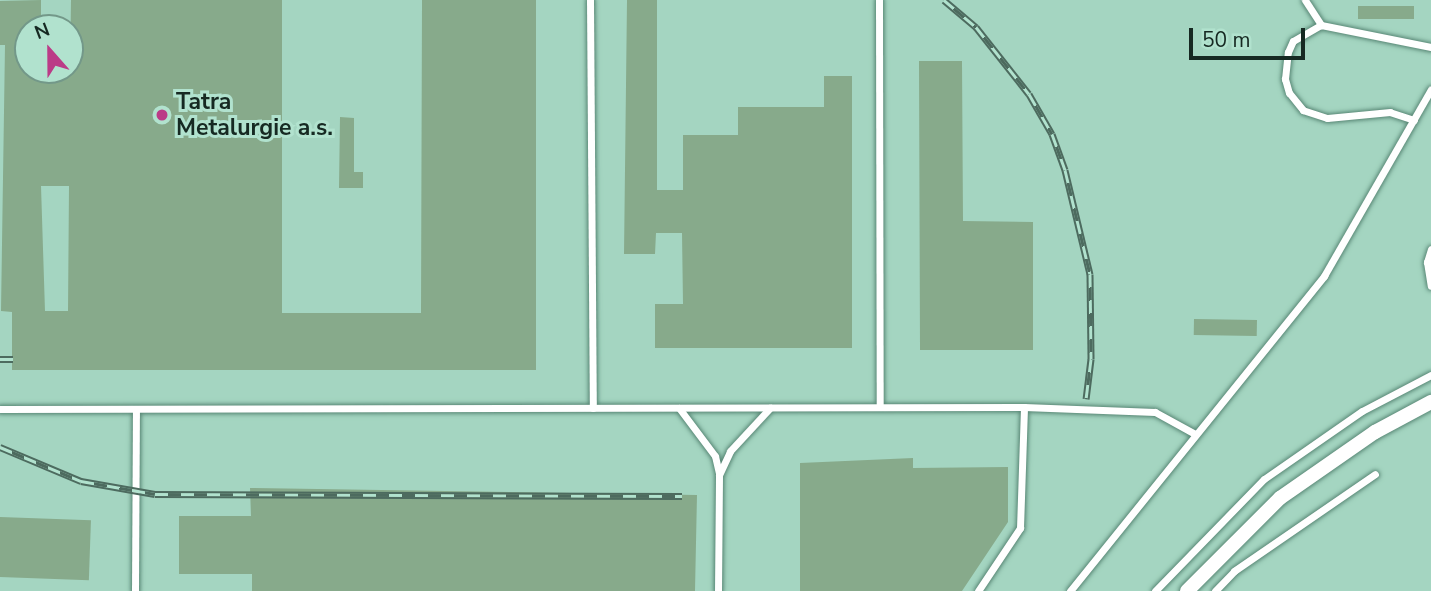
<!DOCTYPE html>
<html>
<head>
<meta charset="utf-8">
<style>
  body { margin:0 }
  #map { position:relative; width:1431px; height:591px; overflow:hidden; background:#a4d5c1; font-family:"Nunito Sans",sans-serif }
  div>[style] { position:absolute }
  .building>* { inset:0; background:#87aa8b; transform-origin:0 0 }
  .roads { filter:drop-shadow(0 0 2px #588775) drop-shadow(0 0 2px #588775) }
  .lane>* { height:7px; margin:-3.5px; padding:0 3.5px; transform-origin:3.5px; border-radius:3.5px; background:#fff }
  .street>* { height:14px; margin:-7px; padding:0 7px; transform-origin:7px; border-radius:7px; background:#fff }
  .rail>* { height:7px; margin-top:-3.5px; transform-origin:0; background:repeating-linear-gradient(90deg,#b1e2ce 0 13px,#4d6b5f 0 26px); box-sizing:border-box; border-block:2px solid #4d6b5f }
  .dots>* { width:19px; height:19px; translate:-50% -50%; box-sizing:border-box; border:4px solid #b1e2ce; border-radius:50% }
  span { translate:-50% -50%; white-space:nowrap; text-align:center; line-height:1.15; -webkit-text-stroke:6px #b1e2ce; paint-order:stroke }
  .poi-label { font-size:23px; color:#162922; font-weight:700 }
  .left { translate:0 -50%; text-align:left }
  .north { position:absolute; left:14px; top:14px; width:70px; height:70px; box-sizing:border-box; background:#b1e2ce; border:2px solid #739889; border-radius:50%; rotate:339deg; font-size:19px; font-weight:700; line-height:28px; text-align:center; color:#162922 }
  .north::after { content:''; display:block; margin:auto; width:24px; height:32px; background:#bb3b87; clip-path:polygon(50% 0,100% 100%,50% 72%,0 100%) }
  .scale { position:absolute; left:1189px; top:28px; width:116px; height:32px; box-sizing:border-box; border:4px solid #162922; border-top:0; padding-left:9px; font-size:21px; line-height:24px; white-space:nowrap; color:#162922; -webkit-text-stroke:5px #b1e2ce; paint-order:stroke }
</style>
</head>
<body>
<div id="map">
  <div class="building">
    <div style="clip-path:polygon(evenodd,41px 0,41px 28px,28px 28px,28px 70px,70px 70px,71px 0,282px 0,282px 313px,421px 313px,422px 0,536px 0,536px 370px,12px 370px,12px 312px,1px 311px,5px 45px,0 45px,0 1px,41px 0,41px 186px,69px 186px,68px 311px,45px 311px,41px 186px)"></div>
    <div style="clip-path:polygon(627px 0,657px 0,657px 190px,683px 190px,683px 135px,738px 135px,738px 107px,824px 107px,824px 76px,852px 76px,852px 348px,655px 348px,655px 304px,683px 304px,682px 233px,656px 233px,655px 254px,624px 254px)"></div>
    <div style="left:1358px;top:6px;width:56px;height:13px"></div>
    <div style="clip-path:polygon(919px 61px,962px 61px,963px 221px,1033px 222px,1033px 350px,920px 350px)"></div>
    <div style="clip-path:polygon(340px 117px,354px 118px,354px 172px,363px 172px,363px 188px,339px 188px)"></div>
    <div style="left:1194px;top:319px;width:63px;height:16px;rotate:1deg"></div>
    <div style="clip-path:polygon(913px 458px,913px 468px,1008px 467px,1008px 522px,962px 591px,800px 591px,800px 463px)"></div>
    <div style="clip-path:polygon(250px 488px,697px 495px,695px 591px,252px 591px,252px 574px,179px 574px,179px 516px,251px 516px)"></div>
    <div style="left:0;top:517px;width:91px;height:60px;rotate:2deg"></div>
  </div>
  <div class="roads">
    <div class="lane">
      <div style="left:590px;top:0;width:408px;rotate:89.6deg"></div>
      <div style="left:879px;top:0;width:407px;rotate:89.9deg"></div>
      <div style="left:1305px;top:0;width:30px;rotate:57deg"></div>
      <div style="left:1414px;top:120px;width:25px;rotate:-162deg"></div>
      <div style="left:1390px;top:112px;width:63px;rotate:174.6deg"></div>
      <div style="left:1327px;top:118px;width:25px;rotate:-162deg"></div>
      <div style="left:1303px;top:110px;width:22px;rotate:-129deg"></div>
      <div style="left:1289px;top:93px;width:15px;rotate:-106deg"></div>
      <div style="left:1285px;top:79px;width:27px;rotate:-84deg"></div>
      <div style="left:1288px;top:52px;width:12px;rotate:-66deg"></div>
      <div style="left:1293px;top:41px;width:32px;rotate:-30deg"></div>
      <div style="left:1321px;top:25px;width:112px;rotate:11.3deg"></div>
      <div style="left:1431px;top:249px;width:14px;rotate:107deg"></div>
      <div style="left:1427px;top:262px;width:24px;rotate:81deg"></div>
      <div style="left:679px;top:408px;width:60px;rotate:53.1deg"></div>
      <div style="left:715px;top:456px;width:18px;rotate:77deg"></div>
      <div style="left:0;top:409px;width:1024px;rotate:-0.11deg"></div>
      <div style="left:1024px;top:407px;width:131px;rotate:2.2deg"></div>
      <div style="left:1155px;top:412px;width:46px;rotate:28.8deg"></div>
      <div style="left:135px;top:591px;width:181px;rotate:-89.7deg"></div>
      <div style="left:718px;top:591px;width:116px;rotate:-89.5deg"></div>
      <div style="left:719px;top:475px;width:26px;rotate:-65deg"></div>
      <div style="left:730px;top:451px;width:59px;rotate:-47.1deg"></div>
      <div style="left:978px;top:591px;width:76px;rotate:-56.3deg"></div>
      <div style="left:1020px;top:528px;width:121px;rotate:-88.1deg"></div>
      <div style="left:1070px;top:591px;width:405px;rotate:-51.1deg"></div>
      <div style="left:1324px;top:276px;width:215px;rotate:-60.2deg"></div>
      <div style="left:1155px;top:591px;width:156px;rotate:-45.8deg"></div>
      <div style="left:1264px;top:479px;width:119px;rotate:-34.8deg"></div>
      <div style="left:1362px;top:411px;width:78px;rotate:-27.6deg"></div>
      <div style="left:1215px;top:591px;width:28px;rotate:-46deg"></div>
      <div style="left:1234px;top:571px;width:171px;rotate:-34.5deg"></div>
    </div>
    <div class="street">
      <div style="left:1187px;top:591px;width:132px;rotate:-45deg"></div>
      <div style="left:1280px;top:498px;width:116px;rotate:-34.8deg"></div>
      <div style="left:1375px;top:432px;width:64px;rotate:-28.2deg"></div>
    </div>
  </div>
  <div class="rail">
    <div style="left:944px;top:0;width:42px;rotate:40.2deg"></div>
    <div style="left:976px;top:27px;width:85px;rotate:51.7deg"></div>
    <div style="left:1029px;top:94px;width:46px;rotate:60.1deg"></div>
    <div style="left:1052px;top:134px;width:38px;rotate:70deg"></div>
    <div style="left:1065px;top:170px;width:107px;rotate:76.5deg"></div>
    <div style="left:1090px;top:274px;width:85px;rotate:89.3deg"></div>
    <div style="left:1091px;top:359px;width:40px;rotate:97.1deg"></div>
    <div style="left:0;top:359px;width:13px"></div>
    <div style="left:0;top:447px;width:88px;rotate:22.8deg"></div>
    <div style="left:81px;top:481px;width:75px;rotate:10deg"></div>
    <div style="left:155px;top:494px;width:527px;rotate:0.22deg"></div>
  </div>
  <div class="dots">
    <div style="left:162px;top:115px;background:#bb3b87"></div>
  </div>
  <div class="poi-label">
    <span class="left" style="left:176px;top:115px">Tatra<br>Metalurgie a.s.</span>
  </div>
  <div class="north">N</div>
  <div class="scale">50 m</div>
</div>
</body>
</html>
